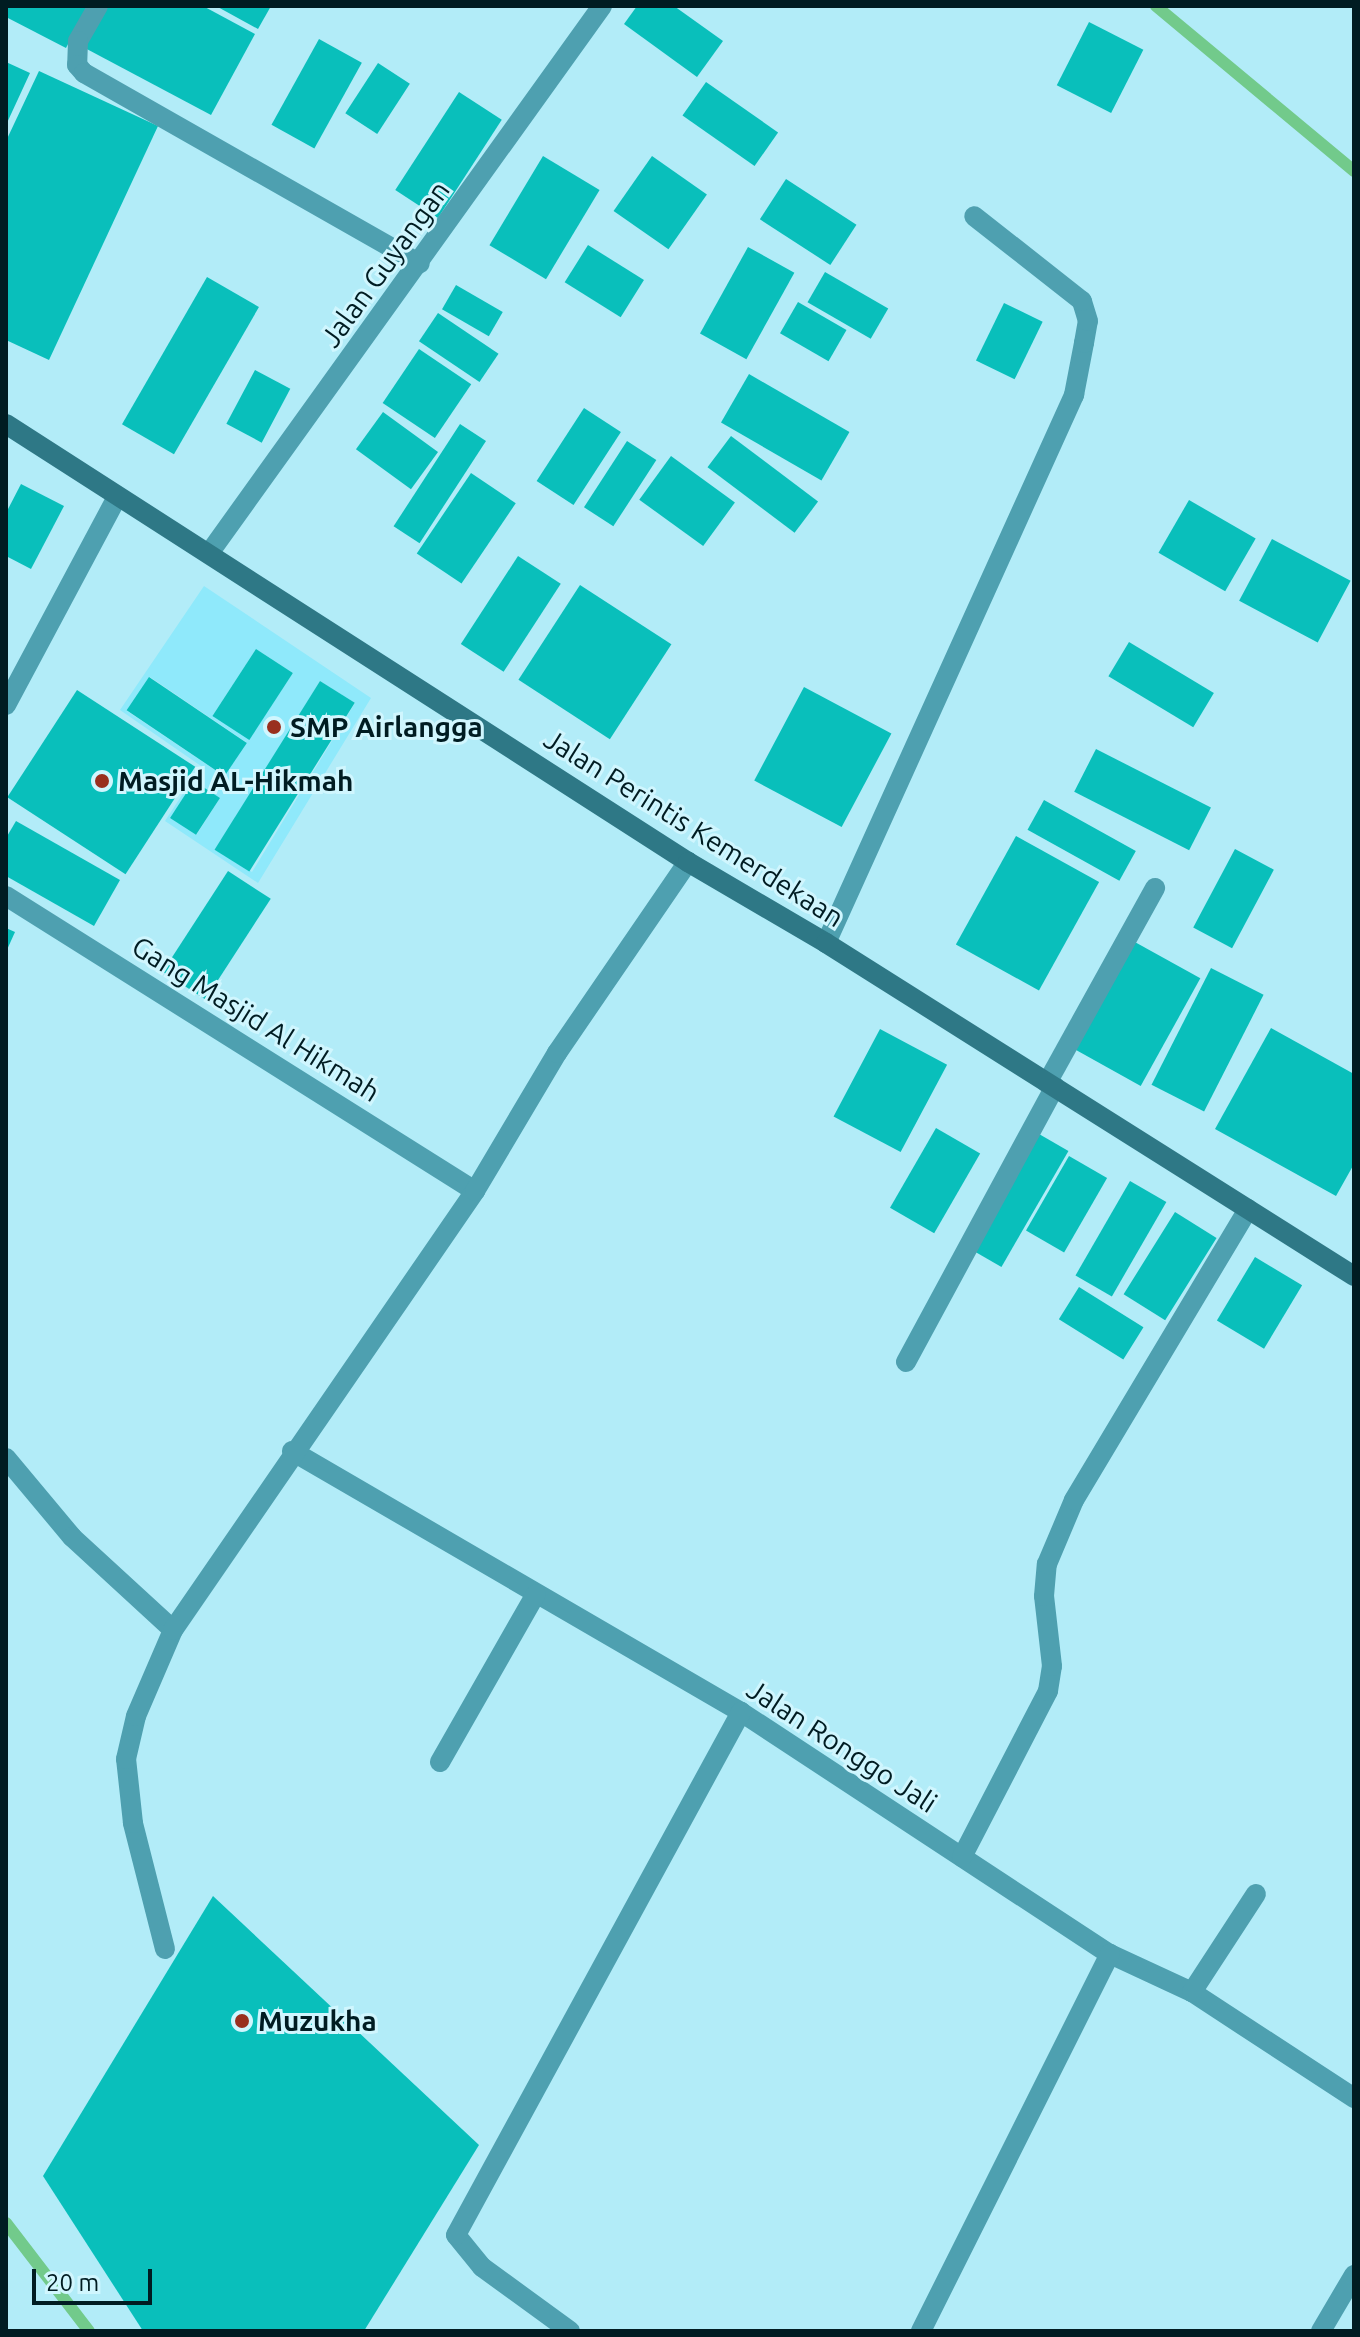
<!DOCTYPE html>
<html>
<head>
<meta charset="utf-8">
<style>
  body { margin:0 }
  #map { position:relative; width:1360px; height:2337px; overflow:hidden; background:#b2ecf8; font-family:Ubuntu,sans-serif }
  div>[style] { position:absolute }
  .built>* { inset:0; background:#8fe9fb }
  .stream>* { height:12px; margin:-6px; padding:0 6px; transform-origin:6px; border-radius:6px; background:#72ca8b }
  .building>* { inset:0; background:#09bfbb; transform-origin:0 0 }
  .lane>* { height:20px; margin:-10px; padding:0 10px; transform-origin:10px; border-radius:10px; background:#4ea0b0 }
  .street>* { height:20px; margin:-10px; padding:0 10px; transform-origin:10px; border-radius:10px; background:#4ea0b0 }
  .secondary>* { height:20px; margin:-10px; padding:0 10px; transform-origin:10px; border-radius:10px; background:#2e7886 }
  .dots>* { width:22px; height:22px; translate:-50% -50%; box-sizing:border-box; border:4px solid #d0f6fe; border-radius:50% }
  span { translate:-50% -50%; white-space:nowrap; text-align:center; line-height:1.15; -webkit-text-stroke:6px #d0f6fe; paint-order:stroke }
  .street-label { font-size:28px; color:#001c22 }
  .poi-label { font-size:28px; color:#001c22; font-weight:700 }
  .left { translate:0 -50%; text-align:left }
  .frame { position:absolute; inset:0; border:8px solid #001c22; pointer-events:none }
  .scale { position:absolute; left:32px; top:2269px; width:120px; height:36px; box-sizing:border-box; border:4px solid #001c22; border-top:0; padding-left:10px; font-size:24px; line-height:28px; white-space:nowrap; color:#001c22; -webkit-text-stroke:6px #d0f6fe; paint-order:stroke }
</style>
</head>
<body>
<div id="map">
  <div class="built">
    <div style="clip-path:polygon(evenodd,204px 586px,371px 698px,258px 883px,165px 821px,201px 766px,120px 710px,204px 586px,256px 649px,293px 673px,249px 739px,213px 715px,256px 649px,204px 586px,150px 677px,246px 742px,224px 776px,127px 711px,150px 677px,204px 586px,320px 681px,355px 703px,252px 872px,217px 850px,320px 681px,204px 586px,195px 782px,220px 798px,197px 834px,195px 782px)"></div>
  </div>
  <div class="stream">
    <div style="left:1156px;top:6px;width:258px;rotate:39.8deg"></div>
    <div style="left:6px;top:2223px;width:136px;rotate:52.5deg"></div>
  </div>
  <div class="building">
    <div style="clip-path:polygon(6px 6px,88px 6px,66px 48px,6px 17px)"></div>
    <div style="clip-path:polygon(105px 6px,203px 6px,255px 34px,211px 115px,83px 47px)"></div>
    <div style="clip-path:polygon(216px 6px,271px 6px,258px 29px)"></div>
    <div style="clip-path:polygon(637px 6px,674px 6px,723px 41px,697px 77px,624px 24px)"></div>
    <div style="left:1089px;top:22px;width:61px;height:71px;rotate:27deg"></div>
    <div style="left:319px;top:39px;width:49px;height:98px;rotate:29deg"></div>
    <div style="clip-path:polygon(6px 62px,30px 73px,6px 125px)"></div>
    <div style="left:378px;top:63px;width:38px;height:60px;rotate:33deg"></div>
    <div style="clip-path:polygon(39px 71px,158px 126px,49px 360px,6px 340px,6px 141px)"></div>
    <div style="left:706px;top:82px;width:88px;height:41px;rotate:35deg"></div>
    <div style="left:459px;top:92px;width:51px;height:117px;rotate:33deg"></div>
    <div style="left:543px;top:156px;width:66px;height:104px;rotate:31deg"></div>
    <div style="left:652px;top:156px;width:67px;height:67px;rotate:35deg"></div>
    <div style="left:786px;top:179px;width:84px;height:48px;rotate:33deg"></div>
    <div style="left:588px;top:245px;width:66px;height:44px;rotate:32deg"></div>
    <div style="left:748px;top:247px;width:53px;height:99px;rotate:29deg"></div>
    <div style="left:825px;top:272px;width:73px;height:35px;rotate:30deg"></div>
    <div style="left:207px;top:277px;width:60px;height:170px;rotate:30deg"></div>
    <div style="left:456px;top:285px;width:54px;height:28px;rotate:30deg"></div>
    <div style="left:798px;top:302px;width:56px;height:36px;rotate:30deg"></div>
    <div style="left:1004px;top:303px;width:43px;height:64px;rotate:26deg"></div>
    <div style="left:438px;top:313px;width:73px;height:34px;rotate:34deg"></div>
    <div style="left:419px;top:349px;width:63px;height:65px;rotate:34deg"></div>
    <div style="left:255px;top:370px;width:40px;height:61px;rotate:28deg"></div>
    <div style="left:749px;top:374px;width:116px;height:56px;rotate:30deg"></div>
    <div style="left:584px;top:408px;width:44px;height:87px;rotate:33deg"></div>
    <div style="left:383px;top:412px;width:68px;height:46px;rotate:36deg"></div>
    <div style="left:460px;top:424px;width:31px;height:122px;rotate:33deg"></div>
    <div style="left:731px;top:436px;width:109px;height:39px;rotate:37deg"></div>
    <div style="left:627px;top:441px;width:35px;height:79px;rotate:33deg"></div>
    <div style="left:671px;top:456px;width:79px;height:54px;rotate:36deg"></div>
    <div style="left:471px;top:473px;width:54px;height:97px;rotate:34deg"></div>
    <div style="clip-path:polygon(21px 484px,64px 506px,31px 569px,6px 556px,6px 513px)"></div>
    <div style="left:1189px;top:500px;width:77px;height:61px;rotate:30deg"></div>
    <div style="left:1272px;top:539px;width:89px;height:70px;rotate:28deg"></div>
    <div style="left:518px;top:556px;width:51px;height:105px;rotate:33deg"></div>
    <div style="left:580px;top:585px;width:109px;height:113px;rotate:33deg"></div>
    <div style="left:1129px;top:642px;width:99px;height:40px;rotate:31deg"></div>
    <div style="left:256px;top:649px;width:44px;height:80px;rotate:33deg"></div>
    <div style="left:149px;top:677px;width:118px;height:40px;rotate:34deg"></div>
    <div style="left:320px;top:681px;width:41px;height:199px;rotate:32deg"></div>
    <div style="left:804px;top:687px;width:99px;height:106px;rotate:28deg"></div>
    <div style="left:77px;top:690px;width:141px;height:128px;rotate:33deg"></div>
    <div style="left:1096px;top:749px;width:129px;height:48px;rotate:27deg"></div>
    <div style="left:194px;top:781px;width:31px;height:44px;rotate:33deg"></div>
    <div style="left:1044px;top:800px;width:105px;height:34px;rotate:29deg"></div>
    <div style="clip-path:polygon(16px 821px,120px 880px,94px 926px,6px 876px,6px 838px)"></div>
    <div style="left:1016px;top:836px;width:95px;height:124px;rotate:29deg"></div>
    <div style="left:1235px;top:849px;width:44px;height:89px;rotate:28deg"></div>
    <div style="left:228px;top:871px;width:51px;height:120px;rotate:33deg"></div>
    <div style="clip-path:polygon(6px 928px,15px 932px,6px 952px)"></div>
    <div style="left:1133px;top:941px;width:77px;height:123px;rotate:29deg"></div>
    <div style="left:1211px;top:968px;width:59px;height:131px;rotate:27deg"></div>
    <div style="clip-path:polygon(1271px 1028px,1354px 1074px,1354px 1164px,1336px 1196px,1215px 1129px)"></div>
    <div style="left:880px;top:1029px;width:76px;height:99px;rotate:28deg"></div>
    <div style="left:936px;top:1128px;width:51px;height:92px;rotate:30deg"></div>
    <div style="left:1039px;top:1134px;width:34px;height:134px;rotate:30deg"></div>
    <div style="left:1069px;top:1156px;width:44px;height:86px;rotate:30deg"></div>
    <div style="left:1130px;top:1181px;width:42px;height:109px;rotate:30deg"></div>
    <div style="left:1175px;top:1212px;width:49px;height:97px;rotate:32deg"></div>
    <div style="left:1255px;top:1257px;width:55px;height:74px;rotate:31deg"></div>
    <div style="left:1079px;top:1287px;width:76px;height:38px;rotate:32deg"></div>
    <div style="clip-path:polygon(213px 1896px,479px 2145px,364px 2331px,143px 2331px,43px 2176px)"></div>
  </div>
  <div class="lane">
    <div style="left:165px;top:1949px;width:130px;rotate:-104.3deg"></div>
    <div style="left:133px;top:1823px;width:64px;rotate:-96.2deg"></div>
    <div style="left:126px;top:1759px;width:44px;rotate:-76.9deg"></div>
    <div style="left:136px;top:1716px;width:94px;rotate:-66.7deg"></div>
  </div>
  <div class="street">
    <div style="left:98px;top:6px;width:40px;rotate:119.7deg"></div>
    <div style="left:78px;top:41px;width:24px;rotate:92deg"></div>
    <div style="left:77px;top:65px;width:11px;rotate:49deg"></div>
    <div style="left:84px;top:73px;width:386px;rotate:29.6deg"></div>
    <div style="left:210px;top:552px;width:672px;rotate:-54.32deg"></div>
    <div style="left:6px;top:705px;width:236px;rotate:-61.9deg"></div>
    <div style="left:6px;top:896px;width:554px;rotate:32.17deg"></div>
    <div style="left:826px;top:943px;width:602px;rotate:-65.65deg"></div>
    <div style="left:1074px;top:395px;width:53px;rotate:-79.1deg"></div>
    <div style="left:1084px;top:343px;width:22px;rotate:-80deg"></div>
    <div style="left:1088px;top:321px;width:21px;rotate:-107deg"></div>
    <div style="left:1082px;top:301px;width:137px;rotate:-141.8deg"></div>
    <div style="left:1047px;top:1083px;width:223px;rotate:-61deg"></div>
    <div style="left:906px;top:1362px;width:313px;rotate:-61.6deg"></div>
    <div style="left:292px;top:1451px;width:519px;rotate:30.17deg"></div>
    <div style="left:741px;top:1712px;width:441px;rotate:33.3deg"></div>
    <div style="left:1110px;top:1954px;width:90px;rotate:24.9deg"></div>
    <div style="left:1192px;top:1992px;width:194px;rotate:33.2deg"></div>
    <div style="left:6px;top:1458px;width:103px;rotate:50.1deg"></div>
    <div style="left:72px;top:1537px;width:137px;rotate:42.6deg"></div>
    <div style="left:173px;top:1630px;width:533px;rotate:-55.47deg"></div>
    <div style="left:475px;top:1191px;width:161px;rotate:-59.3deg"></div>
    <div style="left:557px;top:1053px;width:232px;rotate:-55.6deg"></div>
    <div style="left:440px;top:1762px;width:193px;rotate:-60.3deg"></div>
    <div style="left:962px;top:1857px;width:187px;rotate:-62.6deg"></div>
    <div style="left:1048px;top:1691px;width:25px;rotate:-81deg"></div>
    <div style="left:1052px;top:1666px;width:70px;rotate:-96.5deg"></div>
    <div style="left:1044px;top:1596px;width:32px;rotate:-85deg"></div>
    <div style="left:1047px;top:1564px;width:69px;rotate:-67.1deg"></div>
    <div style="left:1074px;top:1500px;width:339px;rotate:-59.1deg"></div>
    <div style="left:1192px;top:1992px;width:117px;rotate:-56.9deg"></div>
    <div style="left:570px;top:2331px;width:109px;rotate:-144deg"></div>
    <div style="left:482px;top:2267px;width:41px;rotate:-129.1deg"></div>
    <div style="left:456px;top:2235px;width:596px;rotate:-61.41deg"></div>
    <div style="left:921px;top:2331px;width:422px;rotate:-63.4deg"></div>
    <div style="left:1321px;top:2331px;width:65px;rotate:-59.5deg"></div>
  </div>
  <div class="secondary">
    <div style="left:6px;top:424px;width:811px;rotate:32.71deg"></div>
    <div style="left:688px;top:862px;width:160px;rotate:30.4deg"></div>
    <div style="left:826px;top:943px;width:624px;rotate:32.24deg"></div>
  </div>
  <div class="dots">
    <div style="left:274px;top:727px;background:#992f1e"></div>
    <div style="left:102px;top:781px;background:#992f1e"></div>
    <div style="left:242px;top:2021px;background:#992f1e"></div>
  </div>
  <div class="street-label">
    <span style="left:385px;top:264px;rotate:-54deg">Jalan Guyangan</span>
    <span style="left:694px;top:828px;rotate:32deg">Jalan Perintis Kemerdekaan</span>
    <span style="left:256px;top:1019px;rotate:32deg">Gang Masjid Al Hikmah</span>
    <span style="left:842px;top:1746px;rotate:33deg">Jalan Ronggo Jali</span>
  </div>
  <div class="poi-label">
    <span class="left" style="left:290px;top:727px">SMP Airlangga</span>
    <span class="left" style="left:118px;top:781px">Masjid AL-Hikmah</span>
    <span class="left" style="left:258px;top:2021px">Muzukha</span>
  </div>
  <div class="frame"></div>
  <div class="scale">20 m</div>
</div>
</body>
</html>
